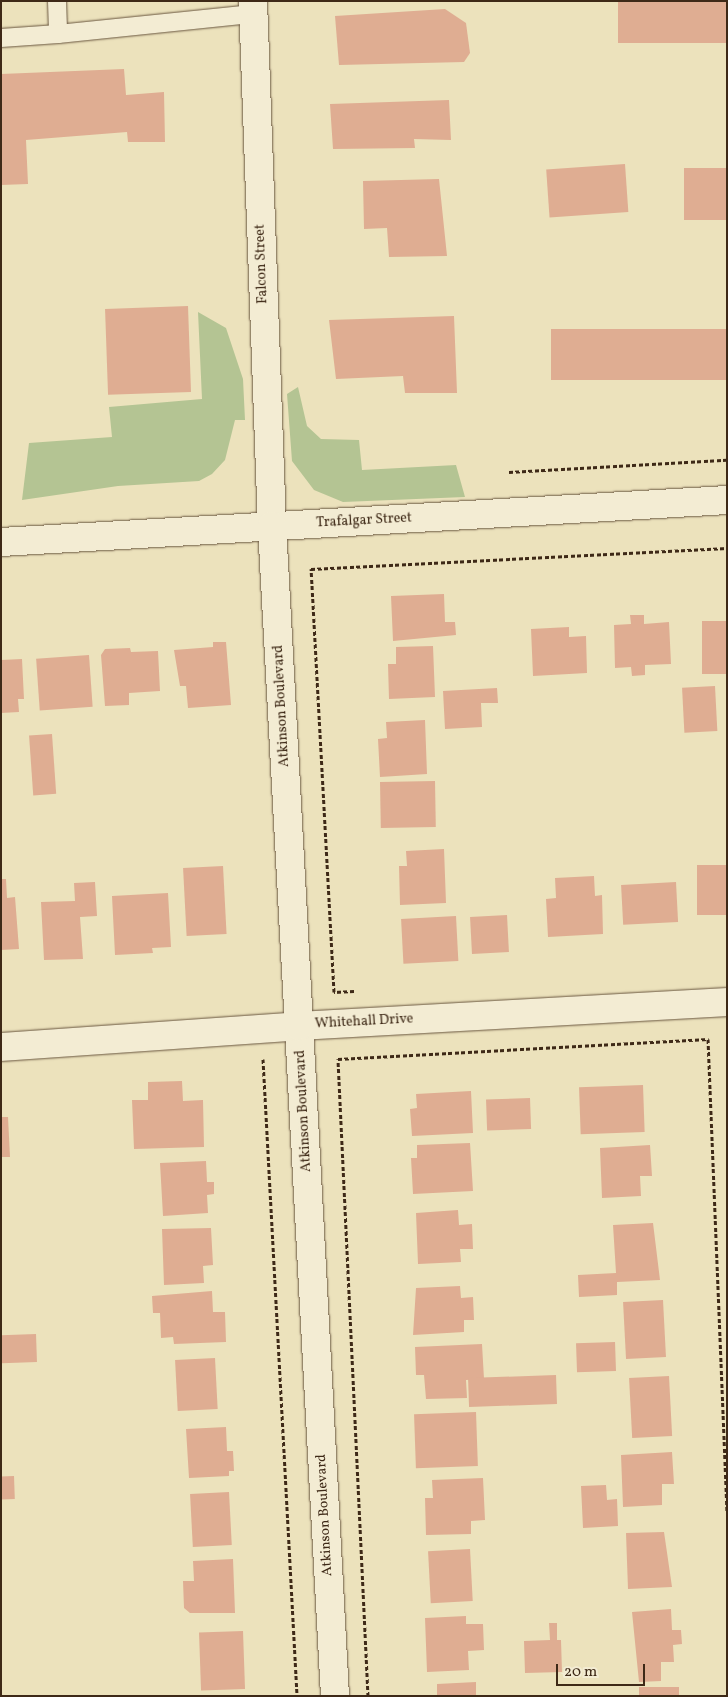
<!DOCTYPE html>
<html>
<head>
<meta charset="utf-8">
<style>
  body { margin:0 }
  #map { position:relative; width:728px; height:1697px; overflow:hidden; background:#ece2bc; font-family:Vollkorn,serif }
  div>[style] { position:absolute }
  .green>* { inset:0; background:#b4c493 }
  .building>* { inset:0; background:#dfad92; transform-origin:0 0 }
  .path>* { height:3px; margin-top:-1.5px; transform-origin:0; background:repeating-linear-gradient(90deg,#3e2917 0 4px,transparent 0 6.5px) }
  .roads { filter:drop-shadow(0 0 1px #6a5740) drop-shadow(0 0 1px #6a5740) }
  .lane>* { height:18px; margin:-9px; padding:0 9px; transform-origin:9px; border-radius:9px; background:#f3ecd3 }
  .street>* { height:28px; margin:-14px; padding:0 14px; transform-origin:14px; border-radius:14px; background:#f3ecd3 }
  .secondary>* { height:28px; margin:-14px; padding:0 14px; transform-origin:14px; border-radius:14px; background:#f3ecd3 }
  span { translate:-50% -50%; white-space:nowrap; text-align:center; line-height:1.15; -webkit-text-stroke:4px #f3ecd3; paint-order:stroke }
  .street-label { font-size:14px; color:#3e2917 }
  .frame { position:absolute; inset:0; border:2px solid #3e2917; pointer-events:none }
  .scale { position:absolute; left:556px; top:1664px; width:89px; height:22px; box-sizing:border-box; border:2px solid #3e2917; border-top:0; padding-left:6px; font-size:15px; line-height:18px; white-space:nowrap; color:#3e2917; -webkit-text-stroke:4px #f3ecd3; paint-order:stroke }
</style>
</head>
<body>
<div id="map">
  <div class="green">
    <div style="clip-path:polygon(198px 312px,226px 328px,243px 379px,245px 420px,235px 420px,225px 460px,212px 474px,199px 481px,118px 486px,22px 500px,29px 443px,112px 437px,109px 407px,202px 399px)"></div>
    <div style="clip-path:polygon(298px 387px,307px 426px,321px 439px,359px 440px,362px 470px,456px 465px,465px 497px,343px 502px,314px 490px,292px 461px,287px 394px)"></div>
  </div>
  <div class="building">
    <div style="left:618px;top:1px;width:109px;height:42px"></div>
    <div style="clip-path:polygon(445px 9px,466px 23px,470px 53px,464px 62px,339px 65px,335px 16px)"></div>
    <div style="clip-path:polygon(124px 69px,126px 95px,164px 92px,165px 142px,128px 142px,127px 132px,26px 140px,28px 184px,1px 185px,1px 74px)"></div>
    <div style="clip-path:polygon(449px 100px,451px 140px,414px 139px,415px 148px,333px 149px,330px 104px)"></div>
    <div style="left:625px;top:164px;width:48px;height:79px;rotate:86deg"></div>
    <div style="left:727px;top:168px;width:52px;height:43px;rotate:90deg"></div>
    <div style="clip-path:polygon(439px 179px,447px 256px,389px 257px,387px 228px,364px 229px,363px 181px)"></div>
    <div style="left:188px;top:306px;width:86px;height:83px;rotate:88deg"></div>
    <div style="clip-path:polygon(454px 316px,457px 393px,405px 393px,403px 376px,336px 379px,329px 320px)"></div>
    <div style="left:727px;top:329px;width:51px;height:176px;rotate:90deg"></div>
    <div style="clip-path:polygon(444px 594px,445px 622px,455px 622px,456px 635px,393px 641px,391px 596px)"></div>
    <div style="clip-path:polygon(630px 615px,644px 615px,644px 624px,669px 622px,671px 664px,645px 665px,645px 675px,632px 676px,631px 667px,615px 668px,614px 625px,631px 624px)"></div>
    <div style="left:727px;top:621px;width:53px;height:25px;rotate:90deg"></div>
    <div style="clip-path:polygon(569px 627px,569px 637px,586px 636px,587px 673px,533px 676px,531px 629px)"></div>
    <div style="clip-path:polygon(213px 642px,226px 642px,231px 705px,188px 708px,186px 686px,180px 686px,174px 650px,213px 647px)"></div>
    <div style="clip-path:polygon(433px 646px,435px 697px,389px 699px,388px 664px,396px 664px,396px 647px)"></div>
    <div style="clip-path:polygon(130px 648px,131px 652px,158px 651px,160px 691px,129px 693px,129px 705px,105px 706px,101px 655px,105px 649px)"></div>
    <div style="left:89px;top:655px;width:52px;height:53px;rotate:86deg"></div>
    <div style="clip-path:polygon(22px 659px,24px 699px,18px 699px,19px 712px,1px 713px,1px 660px)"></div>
    <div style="left:715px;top:686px;width:45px;height:33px;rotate:87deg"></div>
    <div style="clip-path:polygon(497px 688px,498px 703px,481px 703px,482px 727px,445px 729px,443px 691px)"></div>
    <div style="clip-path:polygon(425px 720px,427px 774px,380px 777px,378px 739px,387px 738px,386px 722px)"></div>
    <div style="left:52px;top:734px;width:60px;height:23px;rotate:86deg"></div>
    <div style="left:435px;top:781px;width:46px;height:55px;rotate:89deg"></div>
    <div style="clip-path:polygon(444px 849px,446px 903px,400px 905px,399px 866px,407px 866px,406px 851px)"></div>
    <div style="left:727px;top:865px;width:50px;height:30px;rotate:90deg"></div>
    <div style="left:223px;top:866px;width:68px;height:40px;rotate:87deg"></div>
    <div style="clip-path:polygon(594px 876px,595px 896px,602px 895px,603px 934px,548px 937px,546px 899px,556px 898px,555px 878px)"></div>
    <div style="clip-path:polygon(1px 879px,6px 879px,7px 898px,15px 897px,19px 949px,1px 950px)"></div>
    <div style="clip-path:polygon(95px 882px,97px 916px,80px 917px,83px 959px,44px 960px,41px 902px,75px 901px,74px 883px)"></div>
    <div style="left:676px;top:882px;width:40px;height:55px;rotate:87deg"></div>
    <div style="clip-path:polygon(168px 893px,171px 947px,152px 948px,153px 953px,115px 955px,112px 896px)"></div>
    <div style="left:507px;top:915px;width:37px;height:37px;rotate:87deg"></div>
    <div style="left:456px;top:916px;width:45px;height:55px;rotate:87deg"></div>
    <div style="clip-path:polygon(182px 1081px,183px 1101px,203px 1100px,204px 1147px,134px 1149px,132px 1100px,148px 1100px,148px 1082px)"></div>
    <div style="left:643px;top:1085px;width:47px;height:64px;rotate:88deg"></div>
    <div style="clip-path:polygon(471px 1091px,473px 1133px,412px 1136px,410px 1109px,417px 1108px,416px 1094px)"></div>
    <div style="left:530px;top:1098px;width:31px;height:44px;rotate:88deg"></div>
    <div style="clip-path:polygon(1px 1117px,8px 1117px,10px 1157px,1px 1157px)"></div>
    <div style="clip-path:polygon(470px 1143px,473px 1191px,413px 1194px,411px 1158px,417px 1158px,417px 1145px)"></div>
    <div style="clip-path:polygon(650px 1145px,652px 1176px,640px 1176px,641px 1196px,602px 1198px,600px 1148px)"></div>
    <div style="clip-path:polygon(206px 1161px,207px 1182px,214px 1182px,214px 1194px,207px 1195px,208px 1213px,163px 1216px,160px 1163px)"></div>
    <div style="clip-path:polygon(458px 1210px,459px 1225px,472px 1224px,473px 1249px,460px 1249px,461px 1262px,418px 1264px,416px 1213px)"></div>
    <div style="clip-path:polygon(653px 1223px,660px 1280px,617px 1282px,617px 1295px,579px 1297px,578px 1275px,616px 1273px,613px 1225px)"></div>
    <div style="clip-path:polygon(211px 1228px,213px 1265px,203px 1266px,204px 1283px,164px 1285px,162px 1229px)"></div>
    <div style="clip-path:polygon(460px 1286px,461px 1298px,473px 1297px,474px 1320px,464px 1320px,464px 1332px,413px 1335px,416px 1288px)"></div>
    <div style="clip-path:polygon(212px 1291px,213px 1312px,225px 1312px,226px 1342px,174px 1344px,173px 1337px,161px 1338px,160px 1313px,153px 1313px,152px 1296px)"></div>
    <div style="left:663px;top:1300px;width:57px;height:40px;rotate:87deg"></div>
    <div style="left:36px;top:1334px;width:28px;height:35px;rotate:88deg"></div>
    <div style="left:615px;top:1342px;width:29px;height:39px;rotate:88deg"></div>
    <div style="clip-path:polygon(482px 1344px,484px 1379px,466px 1380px,467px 1398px,426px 1399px,424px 1375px,416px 1375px,415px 1347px)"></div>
    <div style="left:215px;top:1358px;width:51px;height:40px;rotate:87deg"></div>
    <div style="left:556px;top:1375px;width:29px;height:88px;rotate:88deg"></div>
    <div style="left:669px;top:1376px;width:60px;height:40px;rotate:87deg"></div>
    <div style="left:476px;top:1412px;width:54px;height:62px;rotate:88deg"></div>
    <div style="clip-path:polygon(226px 1427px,227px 1451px,233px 1451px,234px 1471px,229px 1471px,229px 1476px,189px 1478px,186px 1429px)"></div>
    <div style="clip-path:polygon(672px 1452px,674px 1484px,662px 1484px,662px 1505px,623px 1507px,621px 1455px)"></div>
    <div style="left:14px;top:1476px;width:23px;height:13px;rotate:88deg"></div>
    <div style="clip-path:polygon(483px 1478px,485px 1520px,471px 1521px,471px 1534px,426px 1535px,425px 1498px,433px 1498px,432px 1480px)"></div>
    <div style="clip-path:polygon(606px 1485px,607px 1500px,617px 1499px,618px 1526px,583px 1528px,581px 1486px)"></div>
    <div style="left:229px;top:1492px;width:53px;height:39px;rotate:87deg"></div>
    <div style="clip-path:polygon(664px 1532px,672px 1587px,628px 1589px,626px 1533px)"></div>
    <div style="left:470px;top:1549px;width:52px;height:42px;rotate:87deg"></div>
    <div style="clip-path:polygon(233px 1559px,235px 1613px,190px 1613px,184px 1608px,183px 1581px,194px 1581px,193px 1561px)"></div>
    <div style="clip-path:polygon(671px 1609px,672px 1630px,681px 1630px,682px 1644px,673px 1645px,674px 1662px,661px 1662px,661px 1681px,639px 1682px,632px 1612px)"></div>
    <div style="clip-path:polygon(466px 1616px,466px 1624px,483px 1624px,484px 1650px,468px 1651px,469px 1670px,427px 1672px,425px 1618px)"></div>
    <div style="clip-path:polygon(549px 1623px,557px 1623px,557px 1640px,561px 1640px,562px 1672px,525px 1673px,524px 1641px,550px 1640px)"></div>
    <div style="left:243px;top:1631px;width:58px;height:44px;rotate:88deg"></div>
    <div style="clip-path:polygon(476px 1682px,476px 1696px,437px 1696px,437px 1684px)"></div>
    <div style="left:679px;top:1687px;width:9px;height:40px;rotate:90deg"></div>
  </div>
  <div class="path">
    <div style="left:509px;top:472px;width:218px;rotate:-3.2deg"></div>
    <div style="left:354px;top:991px;width:20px;rotate:177deg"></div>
    <div style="left:334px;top:992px;width:424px;rotate:-93.1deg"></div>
    <div style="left:311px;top:569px;width:417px;rotate:-2.9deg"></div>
    <div style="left:263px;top:1059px;width:638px;rotate:86.94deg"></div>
    <div style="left:368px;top:1696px;width:638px;rotate:-92.7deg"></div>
    <div style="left:338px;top:1059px;width:371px;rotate:-3.1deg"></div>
    <div style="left:708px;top:1039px;width:473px;rotate:87.7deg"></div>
  </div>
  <div class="roads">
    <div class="lane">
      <div style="left:57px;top:1px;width:33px;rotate:88deg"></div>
      <div style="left:58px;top:34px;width:196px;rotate:-5.9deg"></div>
      <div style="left:1px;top:38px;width:57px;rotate:-4deg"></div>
    </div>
    <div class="street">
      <div style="left:253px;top:1px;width:525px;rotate:87.93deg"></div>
      <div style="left:335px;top:1696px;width:671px;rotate:-93.08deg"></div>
      <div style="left:299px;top:1026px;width:429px;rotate:-3.2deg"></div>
    </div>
    <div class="secondary">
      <div style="left:1px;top:542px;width:727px;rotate:-3.31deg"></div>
      <div style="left:1px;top:1047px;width:299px;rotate:-4deg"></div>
      <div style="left:299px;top:1026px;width:501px;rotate:-93.09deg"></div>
    </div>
  </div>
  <div class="street-label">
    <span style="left:262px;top:264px;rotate:-92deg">Falcon Street</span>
    <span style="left:364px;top:521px;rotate:-3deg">Trafalgar Street</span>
    <span style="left:282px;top:706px;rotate:-93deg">Atkinson Boulevard</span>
    <span style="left:364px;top:1022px;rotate:-3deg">Whitehall Drive</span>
    <span style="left:304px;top:1111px;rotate:-93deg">Atkinson Boulevard</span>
    <span style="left:325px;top:1515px;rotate:-93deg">Atkinson Boulevard</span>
  </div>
  <div class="frame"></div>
  <div class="scale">20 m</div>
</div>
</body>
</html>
